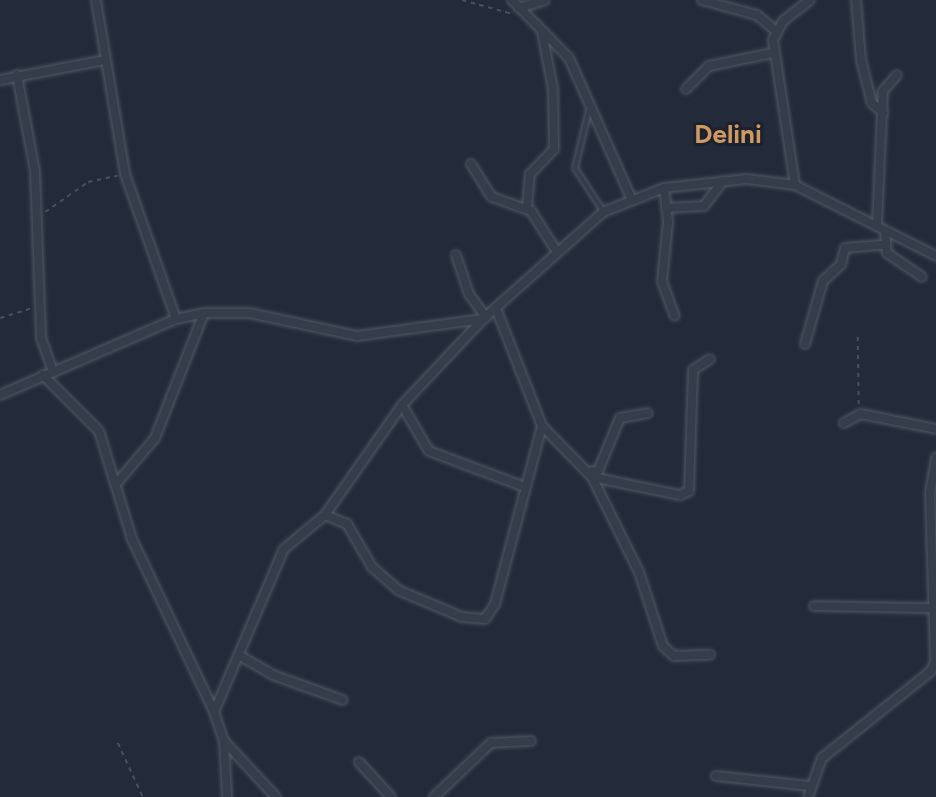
<!DOCTYPE html>
<html>
<head>
<meta charset="utf-8">
<style>
  body { margin:0 }
  #map { position:relative; width:936px; height:797px; overflow:hidden; background:#232b3a; font-family:Figtree,sans-serif }
  div>[style] { position:absolute }
  .path>* { height:1.5px; margin-top:-0.75px; transform-origin:0; background:repeating-linear-gradient(90deg,#425458 0 4.5px,transparent 0 9px) }
  .roads { filter:drop-shadow(0 0 2px #515865) drop-shadow(0 0 2px #515865) }
  .lane>* { height:4px; margin:-2px; padding:0 2px; transform-origin:2px; border-radius:2px; background:#363d4a }
  .street>* { height:8px; margin:-4px; padding:0 4px; transform-origin:4px; border-radius:4px; background:#363d4a }
  span { translate:-50% -50%; white-space:nowrap; text-align:center; line-height:1.15; -webkit-text-stroke:6px #1b222f; paint-order:stroke }
  .quarter-label { font-size:26px; color:#d19861; font-weight:700 }
</style>
</head>
<body>
<div id="map">
  <div class="path">
    <div style="left:462px;top:0;width:53px;rotate:15.4deg"></div>
    <div style="left:45px;top:212px;width:52px;rotate:-34.9deg"></div>
    <div style="left:88px;top:182px;width:30px;rotate:-12deg"></div>
    <div style="left:0;top:318px;width:34px;rotate:-17deg"></div>
    <div style="left:858px;top:337px;width:68px;rotate:89.2deg"></div>
    <div style="left:118px;top:743px;width:60px;rotate:65.2deg"></div>
  </div>
  <div class="roads">
    <div class="lane">
      <div style="left:589px;top:110px;width:60px;rotate:103.6deg"></div>
      <div style="left:575px;top:168px;width:51px;rotate:56.9deg"></div>
    </div>
    <div class="street">
      <div style="left:96px;top:0;width:176px;rotate:80.5deg"></div>
      <div style="left:125px;top:174px;width:154px;rotate:70.6deg"></div>
      <div style="left:512px;top:0;width:81px;rotate:45.5deg"></div>
      <div style="left:569px;top:58px;width:153px;rotate:66.1deg"></div>
      <div style="left:702px;top:0;width:57px;rotate:15.3deg"></div>
      <div style="left:757px;top:15px;width:25px;rotate:40deg"></div>
      <div style="left:856px;top:0;width:60px;rotate:85.2deg"></div>
      <div style="left:861px;top:60px;width:44px;rotate:75.7deg"></div>
      <div style="left:872px;top:103px;width:15px;rotate:42deg"></div>
      <div style="left:519px;top:8px;width:27px;rotate:-17deg"></div>
      <div style="left:17px;top:75px;width:98px;rotate:79.4deg"></div>
      <div style="left:35px;top:171px;width:167px;rotate:87.9deg"></div>
      <div style="left:41px;top:338px;width:33px;rotate:70deg"></div>
      <div style="left:0;top:80px;width:107px;rotate:-10.8deg"></div>
      <div style="left:686px;top:89px;width:33px;rotate:-45deg"></div>
      <div style="left:709px;top:66px;width:65px;rotate:-11.5deg"></div>
      <div style="left:471px;top:164px;width:39px;rotate:58deg"></div>
      <div style="left:492px;top:197px;width:41px;rotate:19.7deg"></div>
      <div style="left:531px;top:211px;width:49px;rotate:57.6deg"></div>
      <div style="left:795px;top:185px;width:147px;rotate:-98.6deg"></div>
      <div style="left:773px;top:40px;width:21px;rotate:-62deg"></div>
      <div style="left:783px;top:21px;width:34px;rotate:-38deg"></div>
      <div style="left:664px;top:188px;width:34px;rotate:83deg"></div>
      <div style="left:668px;top:222px;width:59px;rotate:95.8deg"></div>
      <div style="left:662px;top:281px;width:37px;rotate:70deg"></div>
      <div style="left:527px;top:208px;width:34px;rotate:-85deg"></div>
      <div style="left:530px;top:174px;width:35px;rotate:-46deg"></div>
      <div style="left:554px;top:149px;width:60px;rotate:-91deg"></div>
      <div style="left:553px;top:89px;width:58px;rotate:-100.9deg"></div>
      <div style="left:666px;top:208px;width:38px;rotate:-3deg"></div>
      <div style="left:704px;top:206px;width:31px;rotate:-53deg"></div>
      <div style="left:877px;top:226px;width:135px;rotate:-87.5deg"></div>
      <div style="left:883px;top:91px;width:21px;rotate:-49deg"></div>
      <div style="left:885px;top:231px;width:22px;rotate:85deg"></div>
      <div style="left:887px;top:253px;width:42px;rotate:34.4deg"></div>
      <div style="left:456px;top:255px;width:41px;rotate:71.6deg"></div>
      <div style="left:469px;top:294px;width:29px;rotate:54deg"></div>
      <div style="left:497px;top:311px;width:123px;rotate:68.6deg"></div>
      <div style="left:542px;top:426px;width:71px;rotate:45.6deg"></div>
      <div style="left:592px;top:477px;width:106px;rotate:63.7deg"></div>
      <div style="left:639px;top:572px;width:78px;rotate:72deg"></div>
      <div style="left:663px;top:646px;width:15px;rotate:42deg"></div>
      <div style="left:674px;top:656px;width:36px;rotate:-2deg"></div>
      <div style="left:805px;top:344px;width:66px;rotate:-74.1deg"></div>
      <div style="left:823px;top:281px;width:25px;rotate:-43deg"></div>
      <div style="left:841px;top:264px;width:16px;rotate:-76deg"></div>
      <div style="left:845px;top:248px;width:38px;rotate:-5deg"></div>
      <div style="left:43px;top:375px;width:79px;rotate:45deg"></div>
      <div style="left:99px;top:431px;width:113px;rotate:73deg"></div>
      <div style="left:132px;top:539px;width:191px;rotate:64.6deg"></div>
      <div style="left:214px;top:712px;width:31px;rotate:71deg"></div>
      <div style="left:224px;top:741px;width:56px;rotate:86.9deg"></div>
      <div style="left:0;top:395px;width:192px;rotate:-23.4deg"></div>
      <div style="left:176px;top:319px;width:29px;rotate:-12deg"></div>
      <div style="left:204px;top:313px;width:45px"></div>
      <div style="left:249px;top:313px;width:110px;rotate:12deg"></div>
      <div style="left:357px;top:336px;width:127px;rotate:-7.7deg"></div>
      <div style="left:483px;top:319px;width:161px;rotate:-41.7deg"></div>
      <div style="left:603px;top:212px;width:66px;rotate:-21.5deg"></div>
      <div style="left:664px;top:188px;width:83px;rotate:-6.2deg"></div>
      <div style="left:747px;top:179px;width:48px;rotate:7.1deg"></div>
      <div style="left:795px;top:185px;width:158px;rotate:26.7deg"></div>
      <div style="left:402px;top:405px;width:53px;rotate:59.6deg"></div>
      <div style="left:429px;top:451px;width:103px;rotate:20.6deg"></div>
      <div style="left:844px;top:423px;width:19px;rotate:-28deg"></div>
      <div style="left:861px;top:414px;width:76px;rotate:11.3deg"></div>
      <div style="left:587px;top:472px;width:11px;rotate:-5deg"></div>
      <div style="left:598px;top:471px;width:57px;rotate:-67.5deg"></div>
      <div style="left:620px;top:418px;width:28px;rotate:-10deg"></div>
      <div style="left:592px;top:477px;width:90px;rotate:11.6deg"></div>
      <div style="left:680px;top:495px;width:10px;rotate:-24deg"></div>
      <div style="left:689px;top:491px;width:121px;rotate:-88.1deg"></div>
      <div style="left:693px;top:370px;width:20px;rotate:-33deg"></div>
      <div style="left:116px;top:484px;width:60px;rotate:-49.7deg"></div>
      <div style="left:155px;top:438px;width:134px;rotate:-68.6deg"></div>
      <div style="left:325px;top:515px;width:24px;rotate:22deg"></div>
      <div style="left:347px;top:524px;width:50px;rotate:59.8deg"></div>
      <div style="left:372px;top:567px;width:35px;rotate:41deg"></div>
      <div style="left:398px;top:590px;width:69px;rotate:22.9deg"></div>
      <div style="left:462px;top:617px;width:23px;rotate:5deg"></div>
      <div style="left:485px;top:619px;width:18px;rotate:-56deg"></div>
      <div style="left:495px;top:604px;width:184px;rotate:-75.2deg"></div>
      <div style="left:814px;top:606px;width:118px;rotate:1deg"></div>
      <div style="left:242px;top:657px;width:36px;rotate:30deg"></div>
      <div style="left:273px;top:675px;width:74px;rotate:19.7deg"></div>
      <div style="left:214px;top:712px;width:177px;rotate:-66.8deg"></div>
      <div style="left:284px;top:549px;width:53px;rotate:-39.7deg"></div>
      <div style="left:325px;top:515px;width:134px;rotate:-55deg"></div>
      <div style="left:402px;top:405px;width:117px;rotate:-46.7deg"></div>
      <div style="left:224px;top:741px;width:76px;rotate:47.1deg"></div>
      <div style="left:359px;top:762px;width:47px;rotate:47.6deg"></div>
      <div style="left:716px;top:776px;width:94px;rotate:6.1deg"></div>
      <div style="left:434px;top:797px;width:79px;rotate:-43.5deg"></div>
      <div style="left:491px;top:743px;width:40px;rotate:-2.9deg"></div>
      <div style="left:808px;top:797px;width:41px;rotate:-70.3deg"></div>
      <div style="left:822px;top:758px;width:139px;rotate:-38.6deg"></div>
      <div style="left:931px;top:671px;width:10px;rotate:-66deg"></div>
      <div style="left:935px;top:662px;width:169px;rotate:-91.7deg"></div>
      <div style="left:930px;top:493px;width:36px;rotate:-80deg"></div>
    </div>
  </div>
  <div class="quarter-label">
    <span style="left:728px;top:135px">Delini</span>
  </div>
</div>
</body>
</html>
